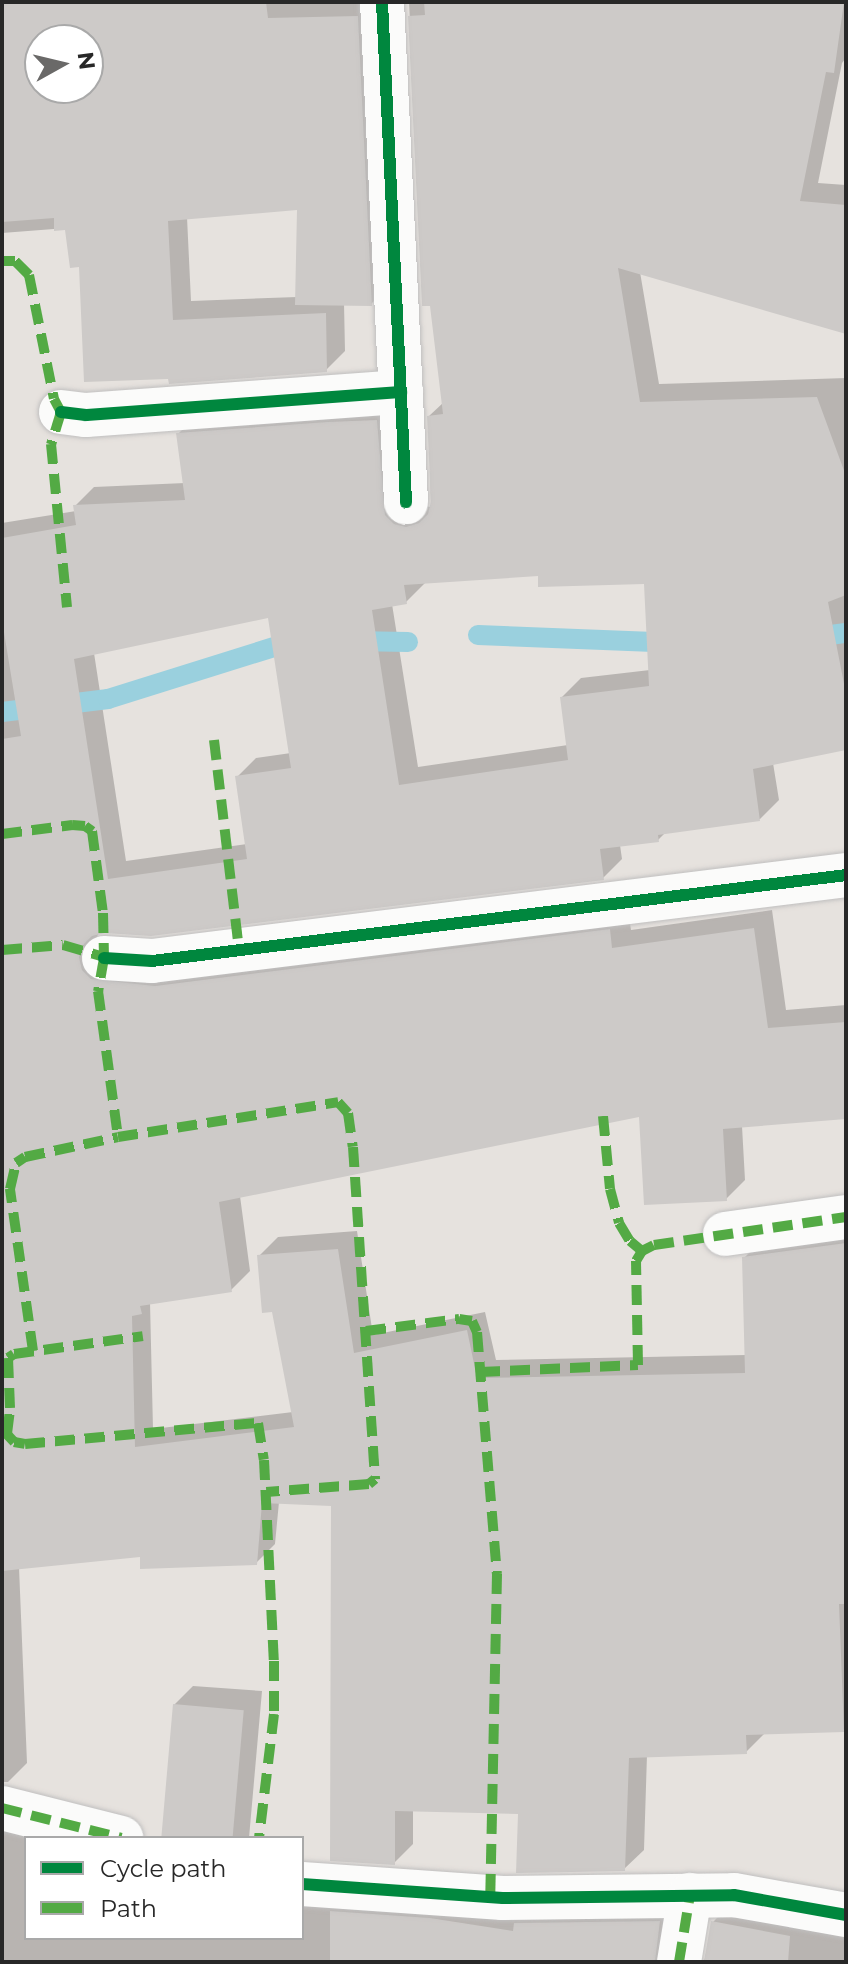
<!DOCTYPE html>
<html>
<head>
<meta charset="utf-8">
<style>
  body { margin:0 }
  #map { position:relative; width:848px; height:1964px; overflow:hidden; background:#e6e2de; font-family:Montserrat,sans-serif }
  div>[style] { position:absolute }
  .shadow>* { inset:0; background:#0003 }
  .stream>* { height:20px; margin:-10px; padding:0 10px; transform-origin:10px; border-radius:10px; background:#9ad0de }
  .building>* { inset:0; background:#cdcac8; transform-origin:0 0 }
  .roads { filter:drop-shadow(0 0 2px #c0bfbf) drop-shadow(0 0 2px #c0bfbf) }
  .minor>* { height:44px; margin:-22px; padding:0 22px; transform-origin:22px; border-radius:22px; background:#fbfbfa }
  .quiet>* { height:10px; margin-top:-5px; transform-origin:0; background:repeating-linear-gradient(90deg,#53aa44 0 20px,transparent 0 30px) }
  .cycleway>* { height:12px; margin:-6px; padding:0 6px; transform-origin:6px; border-radius:6px; background:#00873e }
  span { translate:-50% -50%; white-space:nowrap; text-align:center; line-height:1.15; -webkit-text-stroke:6px #fff; paint-order:stroke }
  .frame { position:absolute; inset:0; border:4px solid #282828; pointer-events:none }
  .legend { position:absolute; left:24px; top:1836px; width:280px; height:104px; box-sizing:border-box; background:#fff; border:2px solid #a9a9a9; margin:0; padding:10px 14px; list-style:none; font-size:24px; color:#282828 }
  .legend li { display:flex; align-items:center; gap:16px; height:40px }
  .legend b { width:40px; border:2px solid #a9a9a9 }
  .north { position:absolute; left:24px; top:24px; width:80px; height:80px; box-sizing:border-box; background:#fff; border:2px solid #a9a9a9; border-radius:50%; rotate:82deg; font-size:22px; font-weight:700; line-height:32px; text-align:center; color:#282828 }
  .north::after { content:''; display:block; margin:auto; width:28px; height:36px; background:#6a6968; clip-path:polygon(50% 0,100% 100%,50% 72%,0 100%) }
</style>
</head>
<body>
<div id="map">
  <div class="shadow">
    <div style="clip-path:polygon(evenodd,2px 2px,376px 2px,390px 285px,371px 304px,344px 303px,345px 351px,326px 370px,171px 382px,81px 265px,67px 228px,2px 233px,2px 2px,40px 40px,88px 40px,88px 88px,40px 88px,40px 40px,2px 2px,299px 207px,297px 297px,191px 301px,187px 217px,299px 207px)"></div>
    <div style="clip-path:polygon(evenodd,409px 2px,846px 2px,846px 58px,842px 63px,818px 183px,846px 185px,846px 332px,640px 272px,659px 384px,846px 378px,846px 748px,773px 763px,779px 800px,760px 819px,666px 832px,658px 840px,620px 845px,622px 859px,603px 878px,99px 932px,97px 937px,100px 951px,628px 911px,631px 930px,772px 910px,786px 1010px,846px 1005px,846px 1117px,742px 1126px,745px 1180px,726px 1199px,641px 1114px,240px 1196px,250px 1271px,231px 1290px,150px 1302px,153px 1429px,293px 1412px,274px 1310px,259px 1256px,278px 1237px,357px 1231px,373px 1335px,485px 1312px,496px 1360px,746px 1355px,744px 1258px,763px 1239px,846px 1227px,846px 1727px,843px 1730px,765px 1733px,746px 1752px,647px 1755px,644px 1850px,624px 1869px,520px 1812px,413px 1810px,413px 1844px,394px 1863px,333px 1504px,279px 1502px,275px 1544px,256px 1563px,142px 1554px,19px 1567px,27px 1763px,8px 1782px,2px 1782px,2px 523px,76px 511px,75px 506px,94px 487px,185px 483px,178px 434px,197px 415px,395px 402px,413px 505px,431px 507px,429px 416px,444px 402px,431px 304px,424px 304px,409px 2px,540px 574px,646px 582px,650px 670px,581px 678px,562px 697px,568px 745px,418px 767px,392px 604px,406px 602px,425px 583px,540px 574px,409px 2px,269px 616px,291px 753px,256px 758px,237px 777px,247px 844px,126px 861px,94px 653px,269px 616px)"></div>
    <div style="clip-path:polygon(193px 1686px,262px 1691px,249px 1838px,163px 1838px,174px 1705px)"></div>
    <div style="clip-path:polygon(2px 1805px,111px 1838px,26px 1838px,26px 1938px,302px 1938px,302px 1887px,678px 1903px,682px 1962px,2px 1962px)"></div>
    <div style="clip-path:polygon(732px 1903px,846px 1931px,846px 1962px,704px 1962px,713px 1922px)"></div>
  </div>
  <div class="stream">
    <div style="left:478px;top:635px;width:195px;rotate:2.3deg"></div>
    <div style="left:809px;top:638px;width:37px;rotate:-8deg"></div>
    <div style="left:352px;top:641px;width:56px;rotate:1deg"></div>
    <div style="left:2px;top:712px;width:107px;rotate:-7deg"></div>
    <div style="left:108px;top:699px;width:197px;rotate:-17.4deg"></div>
  </div>
  <div class="building">
    <div style="clip-path:polygon(evenodd,2px 2px,266px 2px,268px 18px,358px 16px,372px 306px,295px 305px,297px 210px,168px 221px,173px 320px,326px 313px,327px 372px,169px 384px,168px 379px,84px 382px,79px 267px,70px 268px,65px 230px,54px 231px,54px 218px,2px 222px,2px 2px,40px 40px,88px 40px,88px 88px,40px 88px,40px 40px)"></div>
    <div style="clip-path:polygon(evenodd,424px 2px,844px 2px,834px 73px,826px 72px,800px 201px,846px 205px,846px 334px,618px 268px,640px 402px,817px 397px,846px 476px,846px 595px,828px 602px,846px 694px,846px 750px,753px 769px,760px 821px,658px 835px,659px 842px,600px 849px,604px 880px,151px 936px,105px 933px,92px 936px,84px 944px,79px 957px,82px 970px,91px 979px,155px 986px,610px 929px,612px 948px,754px 928px,768px 1028px,846px 1022px,846px 1119px,723px 1129px,727px 1201px,644px 1205px,639px 1117px,219px 1202px,232px 1292px,140px 1306px,142px 1314px,132px 1316px,135px 1447px,294px 1427px,272px 1312px,262px 1313px,257px 1255px,338px 1249px,354px 1353px,467px 1330px,477px 1378px,745px 1373px,742px 1257px,846px 1243px,846px 1604px,839px 1604px,844px 1732px,746px 1735px,747px 1754px,629px 1758px,625px 1871px,516px 1873px,518px 1814px,395px 1811px,395px 1865px,330px 1861px,331px 1506px,262px 1503px,257px 1565px,140px 1569px,140px 1557px,2px 1571px,2px 739px,21px 736px,2px 620px,2px 538px,76px 525px,73px 505px,185px 500px,176px 433px,327px 422px,377px 420px,385px 515px,394px 524px,406px 527px,419px 523px,428px 514px,431px 501px,427px 416px,443px 414px,430px 306px,422px 306px,408px 16px,425px 15px,424px 2px,538px 576px,538px 587px,644px 584px,649px 686px,560px 697px,568px 760px,399px 785px,372px 610px,407px 604px,404px 585px,538px 576px,424px 2px,268px 618px,291px 768px,235px 776px,247px 859px,108px 879px,74px 659px,268px 618px)"></div>
    <div style="left:173px;top:1704px;width:71px;height:135px;rotate:5deg"></div>
    <div style="clip-path:polygon(330px 1911px,430px 1918px,513px 1931px,514px 1923px,660px 1921px,655px 1962px,330px 1962px)"></div>
    <div style="clip-path:polygon(711px 1921px,790px 1936px,788px 1962px,704px 1962px)"></div>
  </div>
  <div class="roads">
    <div class="minor">
      <div style="left:382px;top:2px;width:501px;rotate:87.25deg"></div>
      <div style="left:61px;top:412px;width:25px;rotate:7deg"></div>
      <div style="left:86px;top:415px;width:316px;rotate:-4.2deg"></div>
      <div style="left:104px;top:958px;width:48px;rotate:3.6deg"></div>
      <div style="left:152px;top:961px;width:699px;rotate:-7.06deg"></div>
      <div style="left:725px;top:1234px;width:122px;rotate:-8deg"></div>
      <div style="left:2px;top:1808px;width:123px;rotate:14.1deg"></div>
      <div style="left:302px;top:1884px;width:201px;rotate:4deg"></div>
      <div style="left:503px;top:1898px;width:231px;rotate:-0.7deg"></div>
      <div style="left:734px;top:1895px;width:114px;rotate:10.1deg"></div>
      <div style="left:679px;top:1962px;width:68px;rotate:-80.7deg"></div>
    </div>
  </div>
  <div class="quiet">
    <div style="left:2px;top:261px;width:13px"></div>
    <div style="left:15px;top:261px;width:20px;rotate:45deg"></div>
    <div style="left:29px;top:275px;width:126px;rotate:78.6deg"></div>
    <div style="left:54px;top:399px;width:15px;rotate:62deg"></div>
    <div style="left:61px;top:412px;width:34px;rotate:107deg"></div>
    <div style="left:51px;top:444px;width:164px;rotate:84.4deg"></div>
    <div style="left:214px;top:740px;width:210px;rotate:83.2deg"></div>
    <div style="left:2px;top:834px;width:71px;rotate:-7.3deg"></div>
    <div style="left:72px;top:825px;width:13px;rotate:4deg"></div>
    <div style="left:85px;top:826px;width:9px;rotate:36deg"></div>
    <div style="left:92px;top:831px;width:83px;rotate:82.4deg"></div>
    <div style="left:103px;top:913px;width:45px;rotate:88.7deg"></div>
    <div style="left:104px;top:958px;width:34px;rotate:100deg"></div>
    <div style="left:98px;top:991px;width:147px;rotate:82.2deg"></div>
    <div style="left:2px;top:950px;width:61px;rotate:-4.7deg"></div>
    <div style="left:63px;top:945px;width:50px;rotate:16.3deg"></div>
    <div style="left:603px;top:1116px;width:73px;rotate:84.5deg"></div>
    <div style="left:610px;top:1189px;width:35px;rotate:75deg"></div>
    <div style="left:619px;top:1223px;width:21px;rotate:59deg"></div>
    <div style="left:630px;top:1241px;width:16px;rotate:40deg"></div>
    <div style="left:366px;top:1331px;width:94px;rotate:-7.4deg"></div>
    <div style="left:459px;top:1319px;width:13px;rotate:9deg"></div>
    <div style="left:472px;top:1321px;width:12px;rotate:66deg"></div>
    <div style="left:477px;top:1332px;width:243px;rotate:85.3deg"></div>
    <div style="left:497px;top:1574px;width:323px;rotate:91.2deg"></div>
    <div style="left:33px;top:1351px;width:164px;rotate:-98.1deg"></div>
    <div style="left:10px;top:1189px;width:27px;rotate:-77deg"></div>
    <div style="left:16px;top:1163px;width:11px;rotate:-34deg"></div>
    <div style="left:25px;top:1157px;width:95px;rotate:-12.1deg"></div>
    <div style="left:118px;top:1137px;width:223px;rotate:-9deg"></div>
    <div style="left:338px;top:1102px;width:15px;rotate:48deg"></div>
    <div style="left:348px;top:1113px;width:34px;rotate:82deg"></div>
    <div style="left:353px;top:1147px;width:333px;rotate:86.2deg"></div>
    <div style="left:375px;top:1479px;width:8px;rotate:140deg"></div>
    <div style="left:369px;top:1484px;width:103px;rotate:175.6deg"></div>
    <div style="left:480px;top:1372px;width:158px;rotate:-2.5deg"></div>
    <div style="left:638px;top:1365px;width:104px;rotate:-91.1deg"></div>
    <div style="left:636px;top:1261px;width:12px;rotate:-59deg"></div>
    <div style="left:642px;top:1251px;width:13px;rotate:-27deg"></div>
    <div style="left:654px;top:1245px;width:194px;rotate:-8.3deg"></div>
    <div style="left:2px;top:1429px;width:18px;rotate:47deg"></div>
    <div style="left:14px;top:1442px;width:11px;rotate:10deg"></div>
    <div style="left:25px;top:1444px;width:234px;rotate:-5.2deg"></div>
    <div style="left:258px;top:1423px;width:37px;rotate:81deg"></div>
    <div style="left:264px;top:1460px;width:201px;rotate:87.2deg"></div>
    <div style="left:274px;top:1661px;width:53px;rotate:90deg"></div>
    <div style="left:274px;top:1714px;width:125px;rotate:96.9deg"></div>
    <div style="left:7px;top:1434px;width:26px;rotate:-83deg"></div>
    <div style="left:10px;top:1408px;width:50px;rotate:-92.3deg"></div>
    <div style="left:8px;top:1358px;width:7px;rotate:-34deg"></div>
    <div style="left:14px;top:1354px;width:130px;rotate:-7.9deg"></div>
    <div style="left:2px;top:1808px;width:123px;rotate:14.1deg"></div>
    <div style="left:679px;top:1962px;width:68px;rotate:-80.7deg"></div>
  </div>
  <div class="cycleway">
    <div style="left:382px;top:2px;width:501px;rotate:87.25deg"></div>
    <div style="left:61px;top:412px;width:25px;rotate:7deg"></div>
    <div style="left:86px;top:415px;width:316px;rotate:-4.2deg"></div>
    <div style="left:104px;top:958px;width:48px;rotate:3.6deg"></div>
    <div style="left:152px;top:961px;width:699px;rotate:-7.06deg"></div>
    <div style="left:302px;top:1884px;width:201px;rotate:4deg"></div>
    <div style="left:503px;top:1898px;width:231px;rotate:-0.7deg"></div>
    <div style="left:734px;top:1895px;width:114px;rotate:10.1deg"></div>
  </div>
  <div class="frame"></div>
  <ul class="legend">
  <li><b style="height:10px;background:#00873e"></b>Cycle path</li>
  <li><b style="height:10px;background:#53aa44"></b>Path</li>
  </ul>
  <div class="north">N</div>
</div>
</body>
</html>
